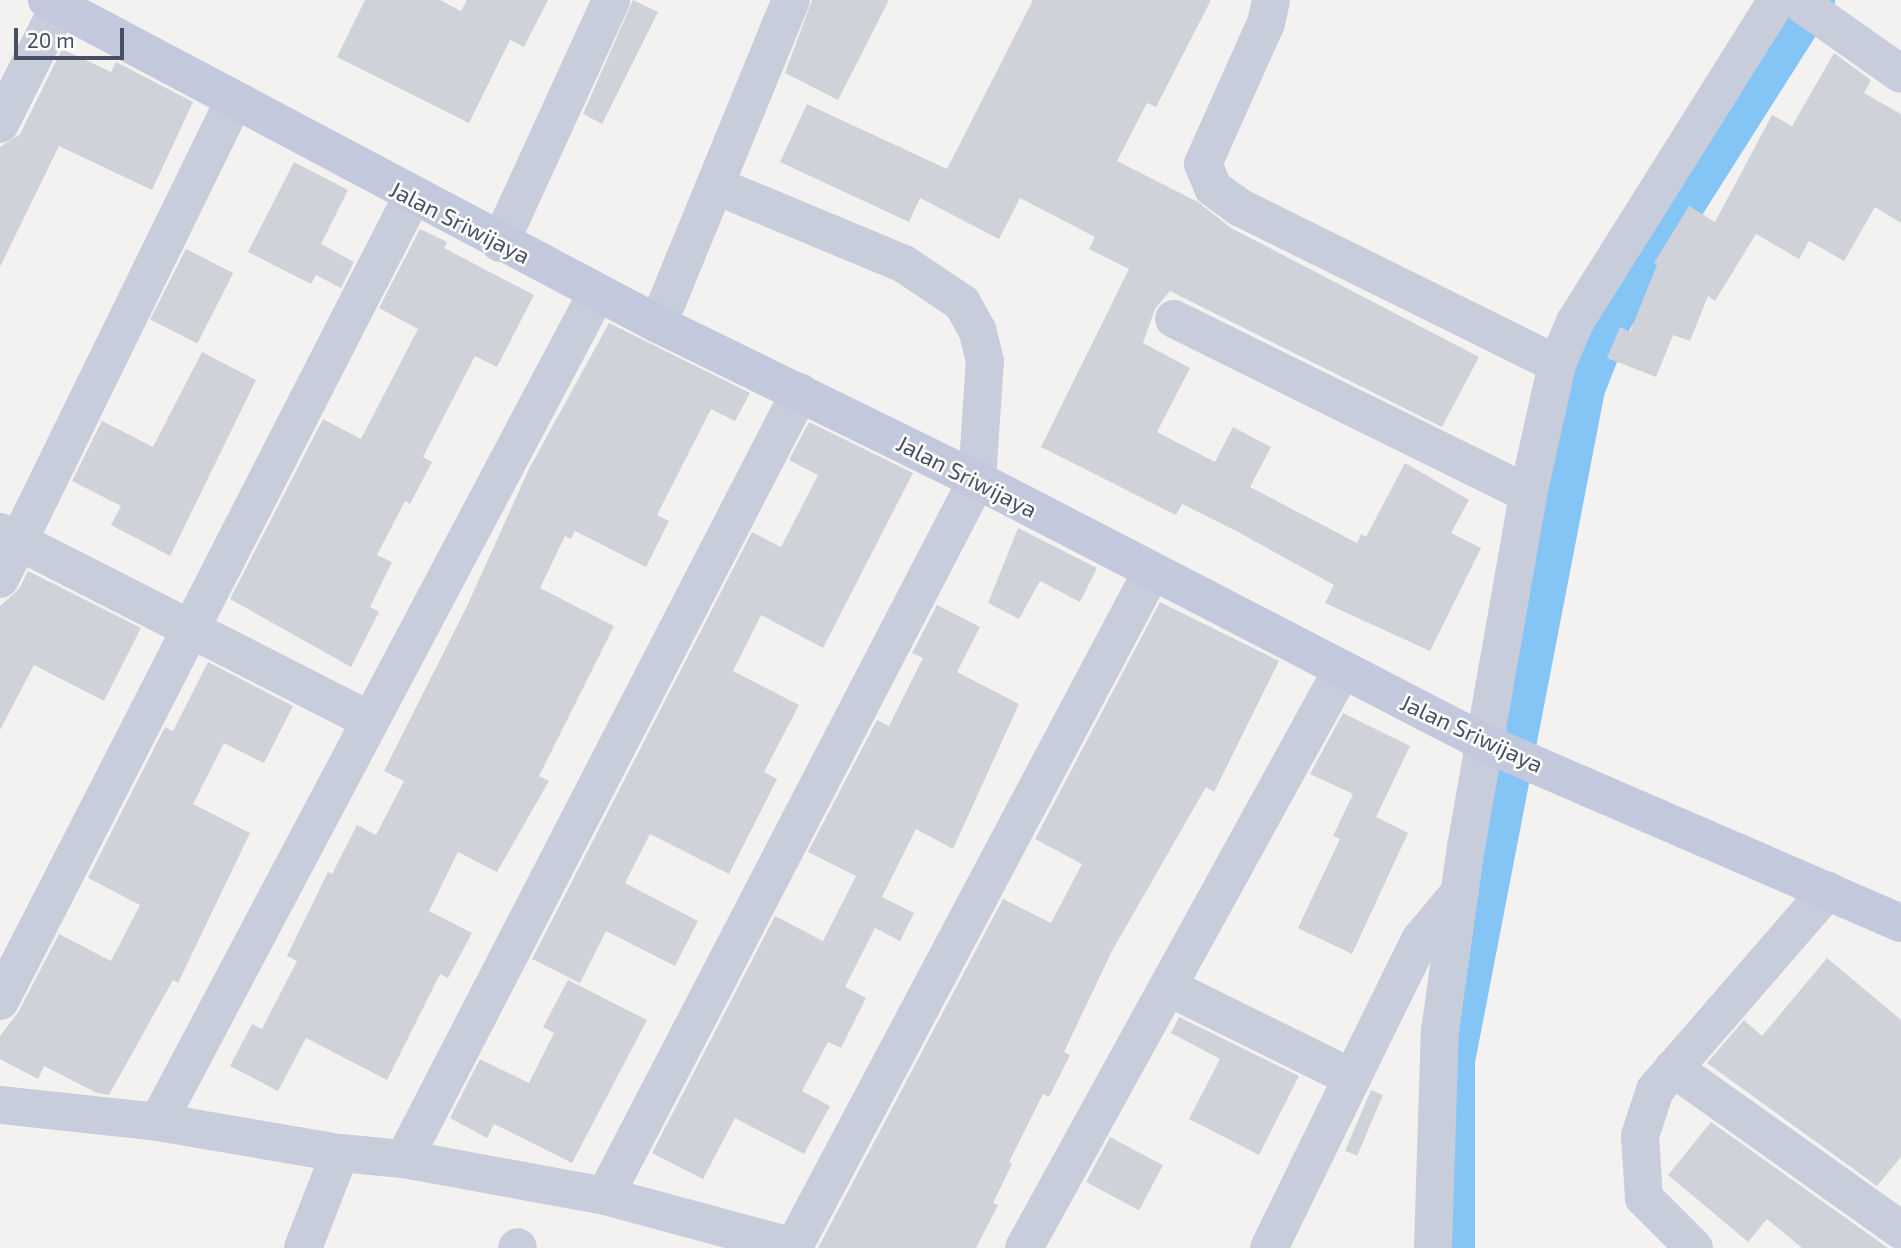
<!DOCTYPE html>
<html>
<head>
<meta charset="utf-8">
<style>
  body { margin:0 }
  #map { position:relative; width:1901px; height:1248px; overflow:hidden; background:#f4f2f1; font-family:"Exo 2",sans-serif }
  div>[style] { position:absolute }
  .canal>* { height:38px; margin:-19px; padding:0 19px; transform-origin:19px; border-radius:19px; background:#85c5f6 }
  .building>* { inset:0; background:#d0d2d9; transform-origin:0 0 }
  .street>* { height:38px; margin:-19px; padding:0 19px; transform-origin:19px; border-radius:19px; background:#c7cdda }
  .secondary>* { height:38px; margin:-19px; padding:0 19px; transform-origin:19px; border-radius:19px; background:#c3c9dc }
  span { translate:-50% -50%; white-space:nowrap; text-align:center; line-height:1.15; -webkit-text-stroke:5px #fff; paint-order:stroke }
  .street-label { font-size:23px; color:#474f62 }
  .scale { position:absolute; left:14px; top:28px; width:110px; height:32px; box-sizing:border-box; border:4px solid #474f62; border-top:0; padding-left:9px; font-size:21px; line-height:24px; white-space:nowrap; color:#474f62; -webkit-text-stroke:5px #fff; paint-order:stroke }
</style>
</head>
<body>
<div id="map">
  <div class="canal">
    <div style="left:1456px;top:1248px;width:187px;rotate:-90deg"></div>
    <div style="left:1456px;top:1061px;width:684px;rotate:-79.05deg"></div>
    <div style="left:1586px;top:389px;width:74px;rotate:-68.6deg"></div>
    <div style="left:1613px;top:320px;width:379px;rotate:-57.6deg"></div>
  </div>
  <div class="building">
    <div style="clip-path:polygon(365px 0,440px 0,461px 11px,467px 0,548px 0,524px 47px,510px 40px,469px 123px,337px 57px)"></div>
    <div style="clip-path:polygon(633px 0,658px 12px,602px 124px,583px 114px)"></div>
    <div style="clip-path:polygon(812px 0,889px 0,838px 100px,785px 73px)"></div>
    <div style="clip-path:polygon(1033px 0,1211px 0,1156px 107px,1147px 103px,1117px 161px,1198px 202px,1231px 228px,1479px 357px,1442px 427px,1170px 291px,1155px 309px,1143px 343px,1190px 368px,1157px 432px,1215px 462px,1233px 427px,1271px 447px,1250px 487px,1357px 543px,1361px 534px,1366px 537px,1405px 463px,1469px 500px,1451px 533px,1481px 548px,1430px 651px,1325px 603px,1334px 585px,1238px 532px,1182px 504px,1176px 515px,1041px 447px,1129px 269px,1089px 249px,1095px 237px,1020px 198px,999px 239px,920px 198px,909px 222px,780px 162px,807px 104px,947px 169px)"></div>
    <div style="clip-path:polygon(62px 49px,111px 72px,116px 62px,193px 102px,152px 190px,59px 146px,0 267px,0 147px,20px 134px)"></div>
    <div style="clip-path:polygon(1834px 53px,1871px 80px,1864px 93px,1901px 114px,1901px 223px,1875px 207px,1844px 261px,1809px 241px,1799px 259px,1756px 234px,1715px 301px,1708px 296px,1690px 341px,1673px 335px,1656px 377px,1607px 358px,1620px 327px,1630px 332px,1657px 265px,1654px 263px,1689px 206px,1715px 222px,1772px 115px,1792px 126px)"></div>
    <div style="clip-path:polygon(294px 162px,348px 190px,321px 244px,354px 262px,341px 288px,316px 275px,311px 284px,248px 252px)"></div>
    <div style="clip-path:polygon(420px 229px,447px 242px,444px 248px,534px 295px,497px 367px,475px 356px,423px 457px,432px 462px,410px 504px,405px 501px,377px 555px,392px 562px,370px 607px,379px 612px,351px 667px,230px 599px,323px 419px,361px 439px,418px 329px,379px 308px)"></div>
    <div style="left:186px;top:249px;width:53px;height:79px;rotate:27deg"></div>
    <div style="clip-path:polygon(609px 323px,750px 393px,735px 421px,711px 409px,657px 515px,669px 521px,646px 567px,575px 531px,571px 539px,565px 536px,540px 588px,614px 626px,539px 776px,549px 781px,497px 872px,458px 852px,429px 911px,472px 933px,448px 978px,440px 974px,387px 1080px,306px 1038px,278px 1091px,230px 1066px,252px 1024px,262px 1029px,297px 961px,287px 956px,328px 872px,332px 874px,357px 825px,376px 835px,404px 781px,384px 771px,467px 606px,529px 469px)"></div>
    <div style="clip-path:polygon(202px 352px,256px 380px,170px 556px,111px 525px,121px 506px,72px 481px,102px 421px,153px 447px)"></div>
    <div style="clip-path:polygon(809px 422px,913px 473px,823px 648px,761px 615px,733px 671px,799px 705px,764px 772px,777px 779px,729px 874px,650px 834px,625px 883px,698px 921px,675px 966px,606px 931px,580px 983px,532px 959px,752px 532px,781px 547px,818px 475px,789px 460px)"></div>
    <div style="clip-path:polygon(1018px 528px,1097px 568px,1080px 602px,1040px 581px,1019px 619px,988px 603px)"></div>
    <div style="clip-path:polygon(28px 571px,141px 628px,104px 701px,34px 665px,0 730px,0 606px,19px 589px)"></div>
    <div style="clip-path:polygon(1160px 602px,1279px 661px,1214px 792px,1206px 787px,1112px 951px,1064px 1052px,1070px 1055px,1049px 1097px,1043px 1094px,1009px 1162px,1012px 1164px,993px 1203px,998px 1205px,976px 1248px,818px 1248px,1003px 899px,1051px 923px,1082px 864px,1035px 839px)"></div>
    <div style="clip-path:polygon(937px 605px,980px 627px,957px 672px,1019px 704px,953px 849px,916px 829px,882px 897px,914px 913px,900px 941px,875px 928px,845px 987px,866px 998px,841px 1048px,828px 1042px,802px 1091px,830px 1106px,804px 1154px,735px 1118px,703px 1179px,652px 1153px,775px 916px,823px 941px,856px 876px,808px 852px,877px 720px,889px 726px,923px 658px,912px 653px)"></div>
    <div style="clip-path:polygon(208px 662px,293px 706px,264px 763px,224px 743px,193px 804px,250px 833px,178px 983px,173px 980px,109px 1095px,97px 1093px,44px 1066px,38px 1079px,0 1059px,0 1036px,19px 1011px,59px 934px,111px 961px,140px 905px,88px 878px,165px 727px,173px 731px)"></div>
    <div style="clip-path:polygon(1343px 713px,1410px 746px,1376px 817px,1408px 833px,1352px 954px,1298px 928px,1340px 839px,1333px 836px,1353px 794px,1310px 774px)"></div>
    <div style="clip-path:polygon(1827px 958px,1901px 1020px,1901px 1157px,1877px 1186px,1707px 1063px,1744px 1020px,1762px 1036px)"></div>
    <div style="clip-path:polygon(568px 980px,647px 1020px,572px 1163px,494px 1124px,487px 1138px,450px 1118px,480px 1059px,529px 1083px,554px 1033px,543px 1027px)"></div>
    <div style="clip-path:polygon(1179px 1017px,1299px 1076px,1259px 1155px,1189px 1119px,1220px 1059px,1171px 1033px)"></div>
    <div style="left:1371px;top:1090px;width:13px;height:66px;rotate:23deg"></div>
    <div style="clip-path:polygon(1711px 1122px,1888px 1248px,1889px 1248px,1802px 1248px,1767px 1219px,1748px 1242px,1668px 1175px)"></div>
    <div style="left:1110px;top:1137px;width:60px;height:51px;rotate:28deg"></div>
  </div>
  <div class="street">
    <div style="left:1271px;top:0;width:24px;rotate:102deg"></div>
    <div style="left:1266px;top:23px;width:154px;rotate:114.1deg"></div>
    <div style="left:1203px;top:164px;width:26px;rotate:67deg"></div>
    <div style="left:1213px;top:188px;width:34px;rotate:36deg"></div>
    <div style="left:1241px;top:208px;width:352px;rotate:26.3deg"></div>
    <div style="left:1796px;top:0;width:128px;rotate:35.2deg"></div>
    <div style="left:0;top:124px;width:132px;rotate:-63.4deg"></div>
    <div style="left:500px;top:243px;width:267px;rotate:-65.4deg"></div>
    <div style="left:1174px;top:319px;width:395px;rotate:26.3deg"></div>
    <div style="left:658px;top:324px;width:350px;rotate:-67.7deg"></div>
    <div style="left:0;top:532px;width:414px;rotate:27deg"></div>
    <div style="left:0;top:579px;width:532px;rotate:-63.92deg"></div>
    <div style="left:1168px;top:987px;width:205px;rotate:26.3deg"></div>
    <div style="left:1352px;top:1078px;width:189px;rotate:116deg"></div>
    <div style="left:0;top:1001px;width:903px;rotate:-62.87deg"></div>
    <div style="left:1673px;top:1068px;width:280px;rotate:35.4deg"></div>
    <div style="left:1352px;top:1078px;width:154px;rotate:-63.8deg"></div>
    <div style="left:1420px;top:940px;width:62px;rotate:-50.2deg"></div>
    <div style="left:0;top:1105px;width:159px;rotate:6.1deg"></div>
    <div style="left:158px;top:1122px;width:185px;rotate:9.7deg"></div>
    <div style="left:340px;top:1153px;width:64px;rotate:5.4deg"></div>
    <div style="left:404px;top:1159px;width:204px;rotate:10.4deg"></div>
    <div style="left:605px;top:1196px;width:196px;rotate:15.1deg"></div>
    <div style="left:158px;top:1122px;width:938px;rotate:-62.1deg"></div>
    <div style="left:404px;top:1159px;width:863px;rotate:-62.69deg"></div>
    <div style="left:605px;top:1196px;width:807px;rotate:-62.55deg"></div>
    <div style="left:977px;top:480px;width:119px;rotate:-86.2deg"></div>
    <div style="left:985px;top:361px;width:32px;rotate:-104deg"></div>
    <div style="left:977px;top:330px;width:31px;rotate:-119deg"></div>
    <div style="left:962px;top:303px;width:70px;rotate:-146.1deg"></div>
    <div style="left:904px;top:264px;width:203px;rotate:-157.4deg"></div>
    <div style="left:303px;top:1248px;width:102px;rotate:-68.7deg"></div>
    <div style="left:517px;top:1248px;width:1px;rotate:-45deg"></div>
    <div style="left:793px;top:1248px;width:764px;rotate:-62.06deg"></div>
    <div style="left:1024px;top:1248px;width:660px;rotate:-61.18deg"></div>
    <div style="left:1433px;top:1248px;width:217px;rotate:-88.2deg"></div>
    <div style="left:1440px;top:1031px;width:186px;rotate:-82deg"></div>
    <div style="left:1466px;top:847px;width:358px;rotate:-80deg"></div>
    <div style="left:1528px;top:494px;width:133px;rotate:-77.4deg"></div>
    <div style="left:1557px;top:364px;width:46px;rotate:-66.8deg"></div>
    <div style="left:1575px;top:322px;width:380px;rotate:-57.9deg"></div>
    <div style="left:1694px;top:1248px;width:71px;rotate:-135deg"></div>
    <div style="left:1644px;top:1198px;width:62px;rotate:-93.7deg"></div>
    <div style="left:1640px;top:1136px;width:48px;rotate:-71.9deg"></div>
    <div style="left:1655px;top:1090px;width:264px;rotate:-49.1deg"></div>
  </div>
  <div class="secondary">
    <div style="left:47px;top:0;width:692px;rotate:27.94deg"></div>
    <div style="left:658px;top:324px;width:355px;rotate:26.1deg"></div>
    <div style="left:977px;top:480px;width:574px;rotate:27.37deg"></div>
    <div style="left:1487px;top:744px;width:451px;rotate:23.4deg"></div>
  </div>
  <div class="street-label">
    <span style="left:460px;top:222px;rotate:27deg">Jalan Sriwijaya</span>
    <span style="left:967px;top:476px;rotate:27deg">Jalan Sriwijaya</span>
    <span style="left:1472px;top:733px;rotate:25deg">Jalan Sriwijaya</span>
  </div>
  <div class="scale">20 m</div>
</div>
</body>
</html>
